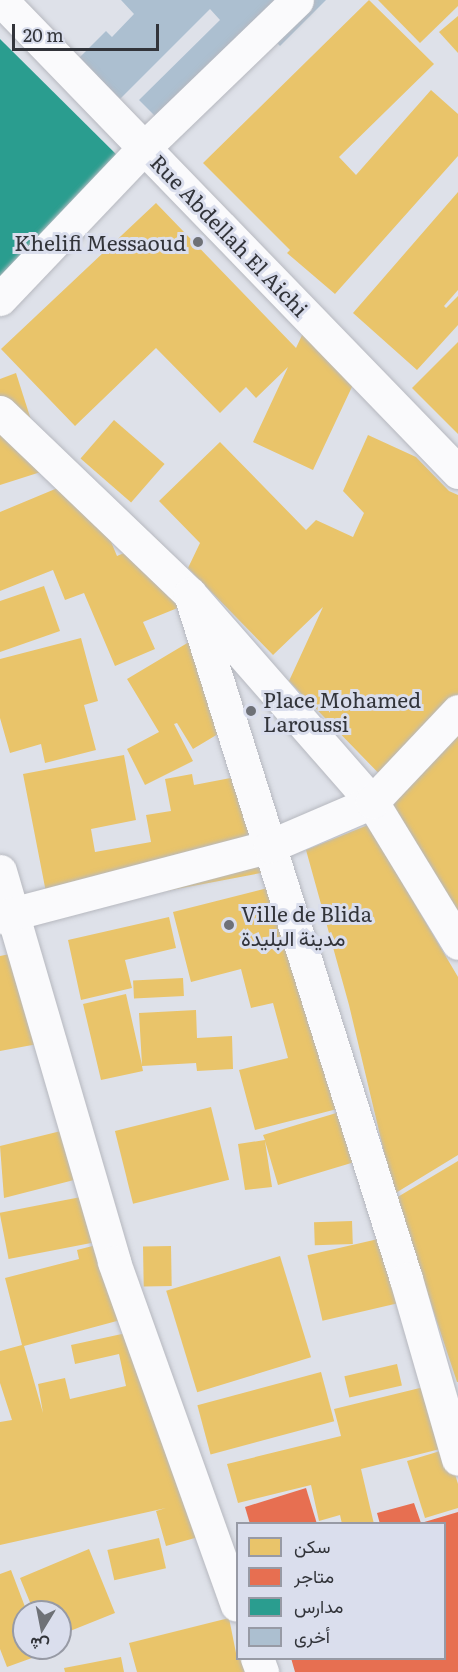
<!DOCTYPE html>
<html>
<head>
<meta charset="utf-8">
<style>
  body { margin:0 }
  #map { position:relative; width:458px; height:1672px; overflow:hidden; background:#dee1e9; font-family:Literata,Vazirmatn,serif }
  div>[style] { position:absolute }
  .homes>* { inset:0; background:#e9c46a; transform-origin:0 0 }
  .shops>* { inset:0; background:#e76f51 }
  .schools>* { inset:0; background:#2a9d8f }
  .building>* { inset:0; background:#acbfd0 }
  .roads { filter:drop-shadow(0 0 2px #b6b8bf) drop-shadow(0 0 2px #b6b8bf) }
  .street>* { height:33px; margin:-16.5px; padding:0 16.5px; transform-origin:16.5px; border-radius:16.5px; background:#fafafc }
  .secondary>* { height:33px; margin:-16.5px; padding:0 16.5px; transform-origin:16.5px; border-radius:16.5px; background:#fafafc }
  .dots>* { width:16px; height:16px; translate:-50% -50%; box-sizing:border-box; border:3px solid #dadeed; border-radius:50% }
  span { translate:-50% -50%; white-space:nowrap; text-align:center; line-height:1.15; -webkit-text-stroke:6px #dadeed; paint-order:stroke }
  .street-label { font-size:21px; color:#32343a }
  .poi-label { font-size:21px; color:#32343a }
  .right { translate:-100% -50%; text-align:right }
  .left { translate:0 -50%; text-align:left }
  .legend { position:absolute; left:236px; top:1522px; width:210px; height:138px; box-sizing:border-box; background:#dadeed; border:2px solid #979aa5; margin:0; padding:8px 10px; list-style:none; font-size:18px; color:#32343a }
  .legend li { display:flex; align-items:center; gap:12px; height:30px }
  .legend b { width:30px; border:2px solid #979aa5 }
  .north { position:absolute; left:12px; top:1600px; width:60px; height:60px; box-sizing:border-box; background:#dadeed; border:2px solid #979aa5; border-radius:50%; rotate:190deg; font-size:16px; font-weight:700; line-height:24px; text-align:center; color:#32343a }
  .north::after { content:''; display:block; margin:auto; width:21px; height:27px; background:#6e7177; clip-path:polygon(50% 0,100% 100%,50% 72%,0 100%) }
  .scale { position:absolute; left:12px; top:24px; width:147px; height:27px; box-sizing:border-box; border:3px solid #32343a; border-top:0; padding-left:8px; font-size:18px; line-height:21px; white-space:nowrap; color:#32343a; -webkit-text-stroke:4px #dadeed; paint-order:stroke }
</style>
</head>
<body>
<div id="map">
  <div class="homes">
    <div style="clip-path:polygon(369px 0,434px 64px,339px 157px,356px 175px,431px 90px,458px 114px,458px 156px,335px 294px,287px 253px,290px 250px,203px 163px)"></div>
    <div style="clip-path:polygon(378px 0,458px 0,458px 6px,420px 43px)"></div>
    <div style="clip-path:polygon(458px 16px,458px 53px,439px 32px)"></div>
    <div style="clip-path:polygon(458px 192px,458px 290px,444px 306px,446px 308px,458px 296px,458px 325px,417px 370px,353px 313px)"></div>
    <div style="clip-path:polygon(156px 203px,296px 348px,304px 331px,365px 359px,313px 470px,253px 442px,288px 367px,256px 398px,246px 387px,220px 413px,156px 348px,75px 426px,1px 349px)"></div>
    <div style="clip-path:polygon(458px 342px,458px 434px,412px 388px)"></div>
    <div style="clip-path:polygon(16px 373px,47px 470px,0 485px,0 379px)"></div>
    <div style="left:114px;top:420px;width:67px;height:51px;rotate:41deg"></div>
    <div style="clip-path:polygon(368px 435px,416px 457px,449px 491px,458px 495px,458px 726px,393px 788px,289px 681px,323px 607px,273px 655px,188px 568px,200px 543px,159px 501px,220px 442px,306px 530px,316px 520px,353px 537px,364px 513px,343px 491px)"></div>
    <div style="clip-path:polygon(84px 477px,117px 556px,157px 539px,185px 605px,143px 622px,155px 649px,115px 666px,84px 593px,65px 600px,53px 570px,0 591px,0 512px)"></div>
    <div style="clip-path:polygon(44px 586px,60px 631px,0 652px,0 601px)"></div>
    <div style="clip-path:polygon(81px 638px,98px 701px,84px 705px,96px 750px,45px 763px,41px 744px,10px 753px,0 718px,0 659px)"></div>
    <div style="clip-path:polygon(189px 642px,238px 722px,193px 749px,177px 723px,174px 724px,193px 761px,145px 785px,127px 749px,159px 732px,127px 679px)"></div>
    <div style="clip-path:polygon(458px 732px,458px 921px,389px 805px)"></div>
    <div style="clip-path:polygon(124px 755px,136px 820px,91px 829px,95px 852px,151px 842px,146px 815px,171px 811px,165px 779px,192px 774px,194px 785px,241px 776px,261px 873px,50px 913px,23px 774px)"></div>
    <div style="clip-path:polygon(368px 825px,458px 977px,458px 1155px,394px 1194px,349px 1005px,306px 850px)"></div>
    <div style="clip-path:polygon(287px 883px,345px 1107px,255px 1130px,239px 1070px,288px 1058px,273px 1003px,251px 1008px,241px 969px,191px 982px,173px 912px)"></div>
    <div style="clip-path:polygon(169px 917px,176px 948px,125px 960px,132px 988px,81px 1000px,68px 940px)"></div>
    <div style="clip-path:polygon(25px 951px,43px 1043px,0 1051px,0 956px)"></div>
    <div style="left:183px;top:978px;width:18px;height:50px;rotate:87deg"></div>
    <div style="clip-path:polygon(126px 994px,142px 1065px,139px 1013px,196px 1010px,197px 1038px,232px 1036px,233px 1069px,197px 1071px,196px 1063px,142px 1066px,143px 1071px,101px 1080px,83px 1004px)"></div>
    <div style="left:211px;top:1107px;width:75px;height:99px;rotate:76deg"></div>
    <div style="clip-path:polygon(343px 1111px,358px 1161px,278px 1185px,265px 1141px,272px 1187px,245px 1190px,238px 1144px,265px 1140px,263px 1135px)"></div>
    <div style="clip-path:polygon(61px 1131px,74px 1180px,4px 1198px,0 1146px)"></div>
    <div style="clip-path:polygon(458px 1161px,458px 1382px,457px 1382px,396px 1198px)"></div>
    <div style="left:86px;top:1196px;width:47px;height:88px;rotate:79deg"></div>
    <div style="left:352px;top:1221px;width:23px;height:38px;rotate:88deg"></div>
    <div style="left:400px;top:1234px;width:67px;height:95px;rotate:77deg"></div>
    <div style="clip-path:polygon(108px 1242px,128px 1318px,24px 1346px,43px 1413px,38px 1384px,65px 1378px,70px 1399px,126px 1386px,119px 1354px,75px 1364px,71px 1345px,145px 1329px,213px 1533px,166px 1546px,156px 1511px,166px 1508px,0 1545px,0 1422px,12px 1420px,0 1383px,0 1351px,22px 1345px,5px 1278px,79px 1259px,77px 1250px)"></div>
    <div style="left:171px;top:1246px;width:40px;height:28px;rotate:89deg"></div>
    <div style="left:280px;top:1256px;width:106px;height:119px;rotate:73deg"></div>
    <div style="left:397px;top:1364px;width:22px;height:54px;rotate:77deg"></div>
    <div style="left:321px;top:1372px;width:51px;height:128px;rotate:75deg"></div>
    <div style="clip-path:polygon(428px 1386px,444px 1448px,361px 1469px,374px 1524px,342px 1524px,340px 1515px,319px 1521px,311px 1485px,238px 1503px,227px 1464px,341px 1436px,334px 1409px)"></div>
    <div style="clip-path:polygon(447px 1449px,458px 1484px,458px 1508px,425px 1518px,407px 1461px)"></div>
    <div style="left:159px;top:1538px;width:31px;height:53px;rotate:77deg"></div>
    <div style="clip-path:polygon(89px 1549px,115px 1613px,60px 1635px,60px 1612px,34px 1612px,20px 1578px)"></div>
    <div style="clip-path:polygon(11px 1570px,27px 1612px,24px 1612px,24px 1648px,41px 1648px,43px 1654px,7px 1667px,0 1649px,0 1574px)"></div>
    <div style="clip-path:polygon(229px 1618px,237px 1658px,266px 1658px,269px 1672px,137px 1672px,129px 1643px)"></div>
    <div style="clip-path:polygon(121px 1657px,124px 1672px,65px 1672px,64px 1668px)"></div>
  </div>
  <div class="shops">
    <div style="clip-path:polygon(306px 1488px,317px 1524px,250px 1524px,245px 1507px)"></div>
    <div style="clip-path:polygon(414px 1503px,421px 1523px,458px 1512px,458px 1672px,295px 1672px,291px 1658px,444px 1658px,444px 1524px,380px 1524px,377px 1513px)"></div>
  </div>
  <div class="schools">
    <div style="clip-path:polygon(0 39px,131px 169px,0 301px)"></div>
  </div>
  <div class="building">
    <div style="clip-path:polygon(121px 0,326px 0,280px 46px,256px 21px,234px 82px,178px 139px,139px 100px,220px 20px,210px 9px,120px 99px,79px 58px,106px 31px,112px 37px,134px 14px)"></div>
  </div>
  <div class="roads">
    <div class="street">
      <div style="left:0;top:299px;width:210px;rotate:-46.4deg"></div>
      <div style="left:145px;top:147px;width:211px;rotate:-44deg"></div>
      <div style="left:0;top:412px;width:263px;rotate:43.8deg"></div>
      <div style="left:190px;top:594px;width:276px;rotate:48.8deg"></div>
      <div style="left:372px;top:802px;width:165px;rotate:58.6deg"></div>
      <div style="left:190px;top:594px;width:718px;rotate:72.5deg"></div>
      <div style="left:406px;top:1279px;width:187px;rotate:73.9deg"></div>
      <div style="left:0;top:871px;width:407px;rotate:73.7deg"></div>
      <div style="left:114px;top:1262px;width:364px;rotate:70.3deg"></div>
      <div style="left:0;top:917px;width:279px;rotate:-14.7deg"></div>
      <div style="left:270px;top:846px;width:111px;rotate:-23.3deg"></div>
      <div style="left:372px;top:802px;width:125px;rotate:-46.6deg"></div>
      <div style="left:257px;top:1658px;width:15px;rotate:70deg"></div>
    </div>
    <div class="secondary">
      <div style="left:1px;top:0;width:657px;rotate:45.93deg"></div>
    </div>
  </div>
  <div class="dots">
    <div style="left:198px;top:242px;background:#6e7177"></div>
    <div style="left:251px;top:711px;background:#6e7177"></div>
    <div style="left:229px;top:925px;background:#6e7177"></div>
  </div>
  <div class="street-label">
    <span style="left:230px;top:235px;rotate:46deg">Rue Abdellah El Aichi</span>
  </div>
  <div class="poi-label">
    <span class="right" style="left:186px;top:242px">Khelifi Messaoud</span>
    <span class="left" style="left:263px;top:711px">Place Mohamed<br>Laroussi</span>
    <span class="left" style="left:241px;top:925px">Ville de Blida<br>مدينة البليدة</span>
  </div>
  <ul class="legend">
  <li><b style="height:16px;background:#e9c46a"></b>سكن</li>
  <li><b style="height:16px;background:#e76f51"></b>متاجر</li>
  <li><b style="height:16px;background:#2a9d8f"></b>مدارس</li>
  <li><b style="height:16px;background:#acbfd0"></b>أخرى</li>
  </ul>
  <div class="north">ش</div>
  <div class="scale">20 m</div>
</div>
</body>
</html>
